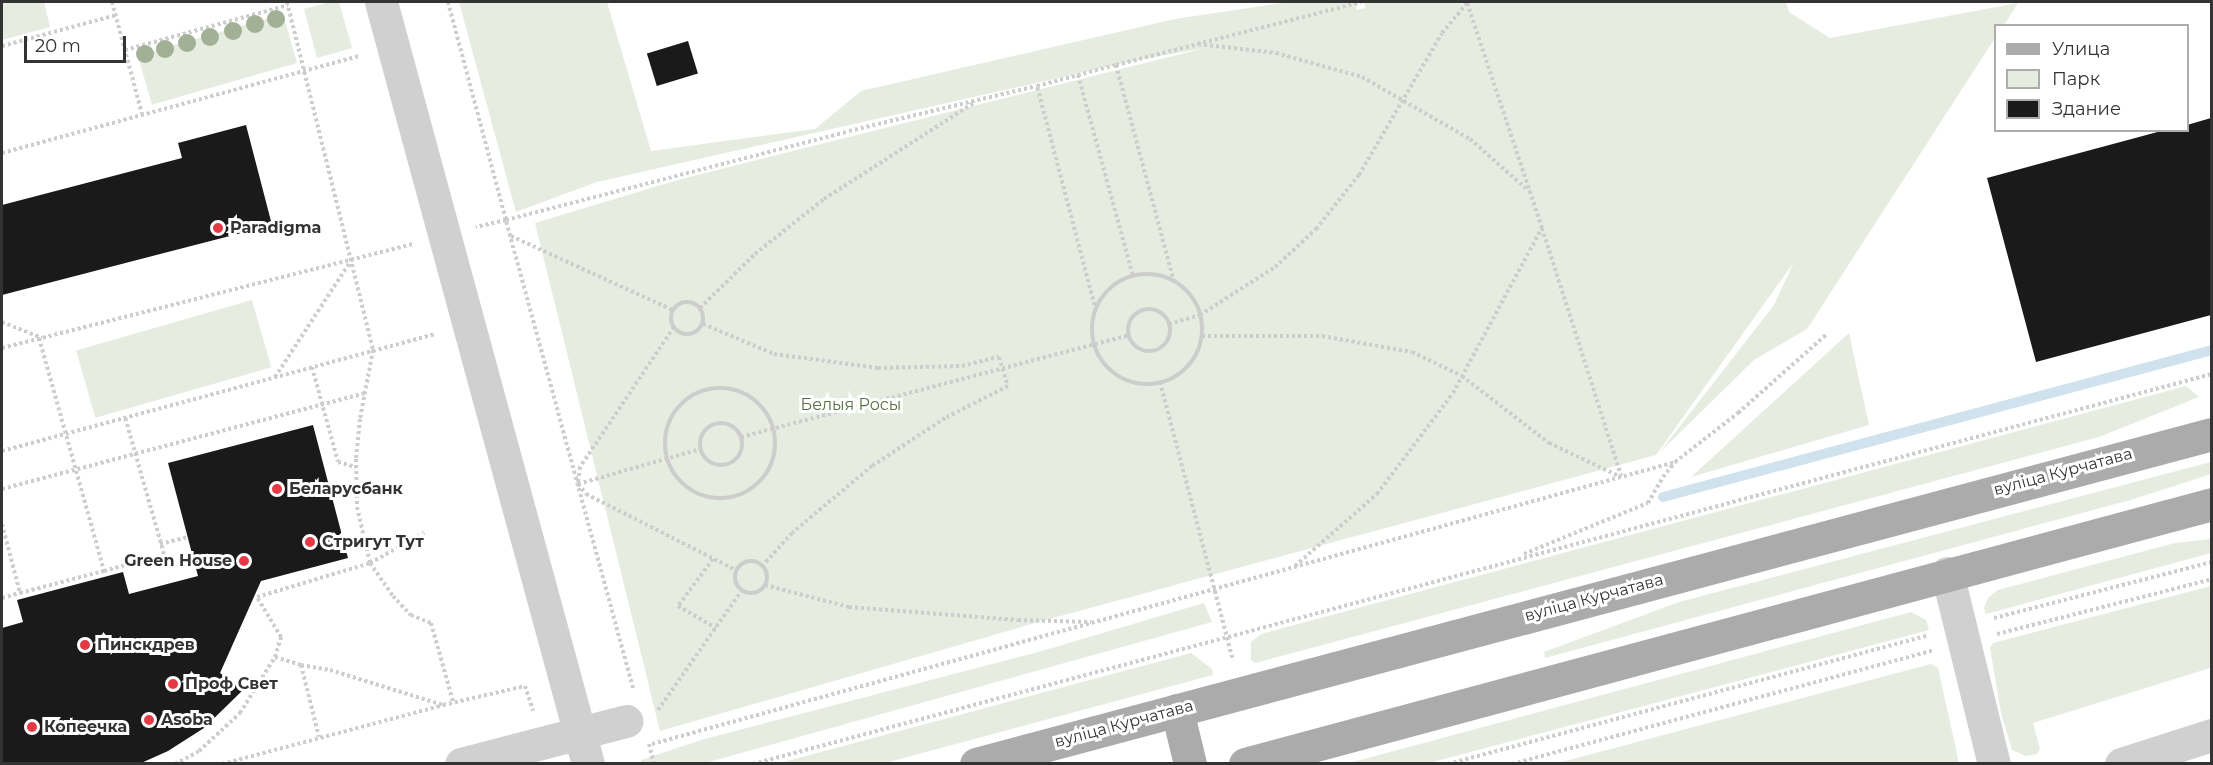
<!DOCTYPE html>
<html>
<head>
<meta charset="utf-8">
<style>
  body { margin:0 }
  #map { position:relative; width:2213px; height:765px; overflow:hidden; background:#fff; font-family:Montserrat,sans-serif }
  div>[style] { position:absolute }
  .green>* { inset:0; background:#e6ecdf; transform-origin:0 0 }
  .stream>* { height:10px; margin:-5px; padding:0 5px; transform-origin:5px; border-radius:5px; background:#cfe2ee }
  .building>* { inset:0; background:#1a1a1a; transform-origin:0 0 }
  .path>* { height:4px; margin-top:-2px; transform-origin:0; background:repeating-linear-gradient(90deg,#cdcdcd 0 3px,transparent 0 6px) }
  .path>.ring { margin:-2px; padding:0; box-sizing:content-box; background:none; border:4px solid #cdcdcd; border-radius:50% }
  .minor>* { height:33px; margin:-16.5px; padding:0 16.5px; transform-origin:16.5px; border-radius:16.5px; background:#d0d0d0 }
  .major>* { height:33px; margin:-16.5px; padding:0 16.5px; transform-origin:16.5px; border-radius:16.5px; background:#ababab }
  .trees>* { width:18px; height:18px; margin:-9px; border-radius:50%; background:#a2b095 }
  .dots>* { width:16px; height:16px; translate:-50% -50%; box-sizing:border-box; border:3px solid #fff; border-radius:50% }
  span { translate:-50% -50%; white-space:nowrap; text-align:center; line-height:1.15; -webkit-text-stroke:6px #fff; paint-order:stroke }
  .poi-label { font-size:16px; color:#333; font-weight:700 }
  .left { translate:0 -50%; text-align:left }
  .right { translate:-100% -50%; text-align:right }
  .park-label { font-size:16px; color:#56703f }
  .street-label { font-size:16px; color:#333 }
  .frame { position:absolute; inset:0; border:3px solid #333; pointer-events:none }
  .legend { position:absolute; left:1994px; top:24px; width:195px; height:108px; box-sizing:border-box; background:#fff; border:2px solid #adadad; margin:0; padding:8px 10px; list-style:none; font-size:18px; color:#333 }
  .legend li { display:flex; align-items:center; gap:12px; height:30px }
  .legend b { width:30px; border:2px solid #adadad }
  .scale { position:absolute; left:24px; top:36px; width:102px; height:27px; box-sizing:border-box; border:3px solid #333; border-top:0; padding-left:8px; font-size:18px; line-height:21px; white-space:nowrap; color:#333; -webkit-text-stroke:4px #fff; paint-order:stroke }
</style>
</head>
<body>
<div id="map">
  <div class="green">
    <div style="clip-path:polygon(2px 2px,44px 2px,50px 27px,2px 40px)"></div>
    <div style="clip-path:polygon(330px 2px,339px 2px,352px 48px,317px 58px,304px 9px)"></div>
    <div style="clip-path:polygon(459px 2px,607px 2px,651px 151px,815px 129px,861px 91px,1175px 19px,1288px 2px,1357px 2px,1356px 10px,1365px 8px,1364px 2px,1786px 2px,1789px 12px,1830px 38px,2018px 3px,2004px 25px,1996px 26px,1995px 38px,1807px 329px,1754px 360px,1659px 453px,1774px 305px,1794px 262px,1656px 455px,1042px 621px,660px 731px,535px 223px,681px 179px,1205px 48px,1138px 60px,597px 182px,516px 212px)"></div>
    <div style="left:283px;top:14px;width:51px;height:151px;rotate:74deg"></div>
    <div style="left:252px;top:300px;width:70px;height:183px;rotate:74deg"></div>
    <div style="clip-path:polygon(1849px 333px,1869px 425px,1691px 477px)"></div>
    <div style="clip-path:polygon(2186px 386px,2199px 397px,2099px 437px,1255px 663px,1251px 660px,1251px 642px,1261px 634px)"></div>
    <div style="clip-path:polygon(2211px 462px,2211px 474px,2134px 499px,1545px 658px,1544px 652px,1679px 602px)"></div>
    <div style="clip-path:polygon(2211px 539px,2211px 553px,1986px 614px,1984px 608px,1988px 598px,1998px 590px,2175px 543px)"></div>
    <div style="clip-path:polygon(2211px 586px,2211px 670px,2210px 668px,2033px 723px,2040px 749px,2037px 754px,2026px 756px,2012px 750px,2001px 713px,1990px 648px,1993px 643px)"></div>
    <div style="clip-path:polygon(1204px 603px,1212px 622px,705px 763px,641px 763px,641px 760px,701px 740px,1042px 651px)"></div>
    <div style="clip-path:polygon(1911px 612px,1926px 620px,1929px 630px,1429px 763px,1349px 763px)"></div>
    <div style="clip-path:polygon(1191px 653px,1212px 669px,1213px 675px,885px 763px,780px 763px)"></div>
    <div style="clip-path:polygon(1931px 664px,1938px 668px,1959px 763px,1558px 763px)"></div>
  </div>
  <div class="stream">
    <div style="left:1663px;top:497px;width:568px;rotate:-14.99deg"></div>
  </div>
  <div class="building">
    <div style="left:688px;top:41px;width:34px;height:43px;rotate:73deg"></div>
    <div style="clip-path:polygon(2211px 118px,2211px 315px,2036px 362px,1987px 178px,2165px 130px,2187px 130px,2187px 125px)"></div>
    <div style="clip-path:polygon(246px 125px,272px 225px,2px 295px,2px 205px,182px 158px,178px 143px)"></div>
    <div style="clip-path:polygon(313px 425px,348px 558px,261px 581px,220px 673px,243px 690px,204px 728px,168px 751px,139px 764px,2px 764px,2px 628px,23px 622px,17px 600px,123px 572px,129px 594px,198px 576px,168px 463px)"></div>
  </div>
  <div class="path">
    <div style="left:112px;top:2px;width:116px;rotate:75deg"></div>
    <div style="left:287px;top:2px;width:358px;rotate:76.1deg"></div>
    <div style="left:373px;top:350px;width:70px;rotate:100.7deg"></div>
    <div style="left:360px;top:419px;width:40px;rotate:95.7deg"></div>
    <div style="left:356px;top:459px;width:48px;rotate:88.8deg"></div>
    <div style="left:357px;top:507px;width:57px;rotate:76.9deg"></div>
    <div style="left:370px;top:563px;width:40px;rotate:55.1deg"></div>
    <div style="left:393px;top:596px;width:26px;rotate:47deg"></div>
    <div style="left:411px;top:615px;width:22px;rotate:22deg"></div>
    <div style="left:431px;top:623px;width:82px;rotate:74.4deg"></div>
    <div style="left:448px;top:2px;width:226px;rotate:75.1deg"></div>
    <div style="left:506px;top:220px;width:31px;rotate:167deg"></div>
    <div style="left:1198px;top:44px;width:79px;rotate:6.6deg"></div>
    <div style="left:1276px;top:53px;width:89px;rotate:15.6deg"></div>
    <div style="left:1362px;top:77px;width:125px;rotate:29.9deg"></div>
    <div style="left:1470px;top:139px;width:79px;rotate:41.4deg"></div>
    <div style="left:2px;top:46px;width:118px;rotate:-15.2deg"></div>
    <div style="left:125px;top:50px;width:169px;rotate:-15.4deg"></div>
    <div style="left:1116px;top:65px;width:253px;rotate:-14.4deg"></div>
    <div style="left:1078px;top:75px;width:208px;rotate:74.7deg"></div>
    <div style="left:2px;top:153px;width:371px;rotate:-15.2deg"></div>
    <div style="left:1542px;top:228px;width:260px;rotate:72.3deg"></div>
    <div style="left:511px;top:236px;width:178px;rotate:24.6deg"></div>
    <div class="ring" style="left:1092px;top:274px;width:106px;height:106px"></div>
    <div class="ring" style="left:671px;top:302px;width:28px;height:28px"></div>
    <div style="left:700px;top:308px;width:77px;rotate:-44.5deg"></div>
    <div style="left:755px;top:254px;width:88px;rotate:-38.6deg"></div>
    <div style="left:824px;top:199px;width:179px;rotate:-32.7deg"></div>
    <div class="ring" style="left:1128px;top:309px;width:38px;height:38px"></div>
    <div style="left:1096px;top:311px;width:233px;rotate:-104.7deg"></div>
    <div style="left:1037px;top:86px;width:82px;rotate:-14.9deg"></div>
    <div style="left:1116px;top:65px;width:225px;rotate:75deg"></div>
    <div style="left:2px;top:322px;width:43px;rotate:21.8deg"></div>
    <div style="left:703px;top:324px;width:77px;rotate:22.9deg"></div>
    <div style="left:774px;top:354px;width:105px;rotate:7.7deg"></div>
    <div style="left:878px;top:368px;width:84px;rotate:-1.4deg"></div>
    <div style="left:962px;top:366px;width:38px;rotate:-14deg"></div>
    <div style="left:999px;top:357px;width:30px;rotate:73deg"></div>
    <div style="left:1008px;top:386px;width:71px;rotate:153.1deg"></div>
    <div style="left:945px;top:418px;width:87px;rotate:146.7deg"></div>
    <div style="left:872px;top:466px;width:104px;rotate:140.1deg"></div>
    <div style="left:792px;top:533px;width:43px;rotate:132.2deg"></div>
    <div style="left:1169px;top:324px;width:32px;rotate:-16deg"></div>
    <div style="left:1200px;top:315px;width:89px;rotate:-32.6deg"></div>
    <div style="left:1275px;top:267px;width:56px;rotate:-42.8deg"></div>
    <div style="left:1316px;top:229px;width:69px;rotate:-51.5deg"></div>
    <div style="left:1359px;top:175px;width:164px;rotate:-59.7deg"></div>
    <div style="left:1442px;top:33px;width:40px;rotate:-50deg"></div>
    <div style="left:674px;top:327px;width:169px;rotate:123.9deg"></div>
    <div style="left:580px;top:467px;width:17px;rotate:97deg"></div>
    <div style="left:578px;top:484px;width:13px;rotate:51deg"></div>
    <div style="left:586px;top:494px;width:168px;rotate:26.9deg"></div>
    <div style="left:1202px;top:336px;width:120px"></div>
    <div style="left:1322px;top:336px;width:91px;rotate:10.1deg"></div>
    <div style="left:1412px;top:352px;width:55px;rotate:25.6deg"></div>
    <div style="left:1462px;top:376px;width:110px;rotate:37.6deg"></div>
    <div style="left:1549px;top:443px;width:80px;rotate:25.3deg"></div>
    <div style="left:39px;top:338px;width:242px;rotate:74.4deg"></div>
    <div style="left:104px;top:571px;width:62px;rotate:-15.8deg"></div>
    <div style="left:164px;top:554px;width:142px;rotate:-105.9deg"></div>
    <div style="left:2px;top:348px;width:425px;rotate:-14.2deg"></div>
    <div style="left:312px;top:367px;width:98px;rotate:74.7deg"></div>
    <div style="left:338px;top:462px;width:19px;rotate:16deg"></div>
    <div style="left:275px;top:377px;width:139px;rotate:-56.8deg"></div>
    <div style="left:1160px;top:382px;width:288px;rotate:75.3deg"></div>
    <div class="ring" style="left:665px;top:388px;width:106px;height:106px"></div>
    <div class="ring" style="left:700px;top:423px;width:38px;height:38px"></div>
    <div style="left:741px;top:437px;width:401px;rotate:-14.7deg"></div>
    <div style="left:2px;top:451px;width:449px;rotate:-15.1deg"></div>
    <div style="left:578px;top:484px;width:128px;rotate:-15.9deg"></div>
    <div style="left:2px;top:489px;width:375px;rotate:-14.8deg"></div>
    <div style="left:331px;top:491px;width:25px;rotate:-11deg"></div>
    <div style="left:2px;top:524px;width:71px;rotate:75.4deg"></div>
    <div style="left:20px;top:593px;width:87px;rotate:-14.7deg"></div>
    <div style="left:160px;top:544px;width:29px;rotate:-14deg"></div>
    <div style="left:1524px;top:554px;width:134px;rotate:-22.4deg"></div>
    <div style="left:1648px;top:503px;width:30px;rotate:-60deg"></div>
    <div style="left:1663px;top:477px;width:19px;rotate:-51deg"></div>
    <div style="left:1675px;top:462px;width:80px;rotate:-37.9deg"></div>
    <div style="left:1738px;top:413px;width:120px;rotate:-41.6deg"></div>
    <div style="left:713px;top:559px;width:59px;rotate:126.7deg"></div>
    <div style="left:678px;top:606px;width:44px;rotate:30.1deg"></div>
    <div class="ring" style="left:735px;top:561px;width:28px;height:28px"></div>
    <div style="left:1295px;top:566px;width:109px;rotate:-41.3deg"></div>
    <div style="left:1377px;top:494px;width:126px;rotate:-53deg"></div>
    <div style="left:1453px;top:393px;width:187px;rotate:-61.7deg"></div>
    <div style="left:1542px;top:228px;width:238px;rotate:-108.4deg"></div>
    <div style="left:765px;top:585px;width:87px;rotate:14.7deg"></div>
    <div style="left:849px;top:607px;width:169px;rotate:4.4deg"></div>
    <div style="left:1018px;top:620px;width:73px;rotate:1.6deg"></div>
    <div style="left:2px;top:598px;width:19px;rotate:-16deg"></div>
    <div style="left:1994px;top:618px;width:225px;rotate:-14.4deg"></div>
    <div style="left:1997px;top:634px;width:222px;rotate:-14.3deg"></div>
    <div style="left:275px;top:657px;width:27px;rotate:17deg"></div>
    <div style="left:301px;top:665px;width:74px;rotate:76deg"></div>
    <div style="left:301px;top:665px;width:29px;rotate:10deg"></div>
    <div style="left:330px;top:670px;width:118px;rotate:17.2deg"></div>
    <div style="left:443px;top:705px;width:84px;rotate:-13deg"></div>
    <div style="left:525px;top:686px;width:26px;rotate:72deg"></div>
    <div style="left:633px;top:688px;width:485px;rotate:-105.2deg"></div>
    <div style="left:506px;top:220px;width:354px;rotate:-14.5deg"></div>
    <div style="left:849px;top:131px;width:193px;rotate:-13.5deg"></div>
    <div style="left:658px;top:710px;width:146px;rotate:-55deg"></div>
    <div style="left:649px;top:744px;width:21px;rotate:76deg"></div>
    <div style="left:652px;top:744px;width:1061px;rotate:-15.41deg"></div>
    <div style="left:175px;top:764px;width:27px;rotate:-28deg"></div>
    <div style="left:199px;top:751px;width:56px;rotate:-42.8deg"></div>
    <div style="left:240px;top:713px;width:66px;rotate:-58deg"></div>
    <div style="left:275px;top:657px;width:21px;rotate:-73deg"></div>
    <div style="left:281px;top:637px;width:47px;rotate:-121deg"></div>
    <div style="left:257px;top:597px;width:118px;rotate:-16.7deg"></div>
    <div style="left:370px;top:563px;width:62px;rotate:-29.1deg"></div>
    <div style="left:222px;top:764px;width:229px;rotate:-14.9deg"></div>
    <div style="left:753px;top:764px;width:1510px;rotate:-14.97deg"></div>
    <div style="left:1448px;top:764px;width:497px;rotate:-15deg"></div>
    <div style="left:1512px;top:764px;width:435px;rotate:-15.1deg"></div>
  </div>
  <div class="minor">
    <div style="left:381px;top:2px;width:790px;rotate:74.8deg"></div>
    <div style="left:1947px;top:573px;width:197px;rotate:76.2deg"></div>
    <div style="left:461px;top:764px;width:171px;rotate:-14.6deg"></div>
    <div style="left:2121px;top:764px;width:96px;rotate:-17.7deg"></div>
  </div>
  <div class="major">
    <div style="left:1177px;top:710px;width:56px;rotate:76.5deg"></div>
    <div style="left:976px;top:764px;width:1279px;rotate:-14.95deg"></div>
    <div style="left:1245px;top:764px;width:1001px;rotate:-15.05deg"></div>
  </div>
  <div class="trees">
    <div style="left:276px;top:19px"></div>
    <div style="left:255px;top:24px"></div>
    <div style="left:233px;top:31px"></div>
    <div style="left:210px;top:37px"></div>
    <div style="left:187px;top:43px"></div>
    <div style="left:165px;top:49px"></div>
    <div style="left:145px;top:54px"></div>
  </div>
  <div class="dots">
    <div style="left:218px;top:228px;background:#e63946"></div>
    <div style="left:277px;top:489px;background:#e63946"></div>
    <div style="left:310px;top:542px;background:#e63946"></div>
    <div style="left:244px;top:561px;background:#e63946"></div>
    <div style="left:85px;top:645px;background:#e63946"></div>
    <div style="left:173px;top:684px;background:#e63946"></div>
    <div style="left:149px;top:720px;background:#e63946"></div>
    <div style="left:32px;top:727px;background:#e63946"></div>
  </div>
  <div class="poi-label">
    <span class="left" style="left:230px;top:228px">Paradigma</span>
    <span class="left" style="left:289px;top:489px">Беларусбанк</span>
    <span class="left" style="left:322px;top:542px">Стригут Тут</span>
    <span class="right" style="left:232px;top:561px">Green House</span>
    <span class="left" style="left:97px;top:645px">Пинскдрев</span>
    <span class="left" style="left:185px;top:684px">Проф Свет</span>
    <span class="left" style="left:161px;top:720px">Asoba</span>
    <span class="left" style="left:44px;top:727px">Копеечка</span>
  </div>
  <div class="park-label">
    <span style="left:851px;top:405px">Белыя Росы</span>
  </div>
  <div class="street-label">
    <span style="left:2063px;top:472px;rotate:-15deg">вуліца Курчатава</span>
    <span style="left:1594px;top:598px;rotate:-15deg">вуліца Курчатава</span>
    <span style="left:1124px;top:724px;rotate:-15deg">вуліца Курчатава</span>
  </div>
  <div class="frame"></div>
  <ul class="legend">
  <li><b style="height:8px;background:#ababab"></b>Улица</li>
  <li><b style="height:16px;background:#e6ecdf"></b>Парк</li>
  <li><b style="height:16px;background:#1a1a1a"></b>Здание</li>
  </ul>
  <div class="scale">20 m</div>
</div>
</body>
</html>
